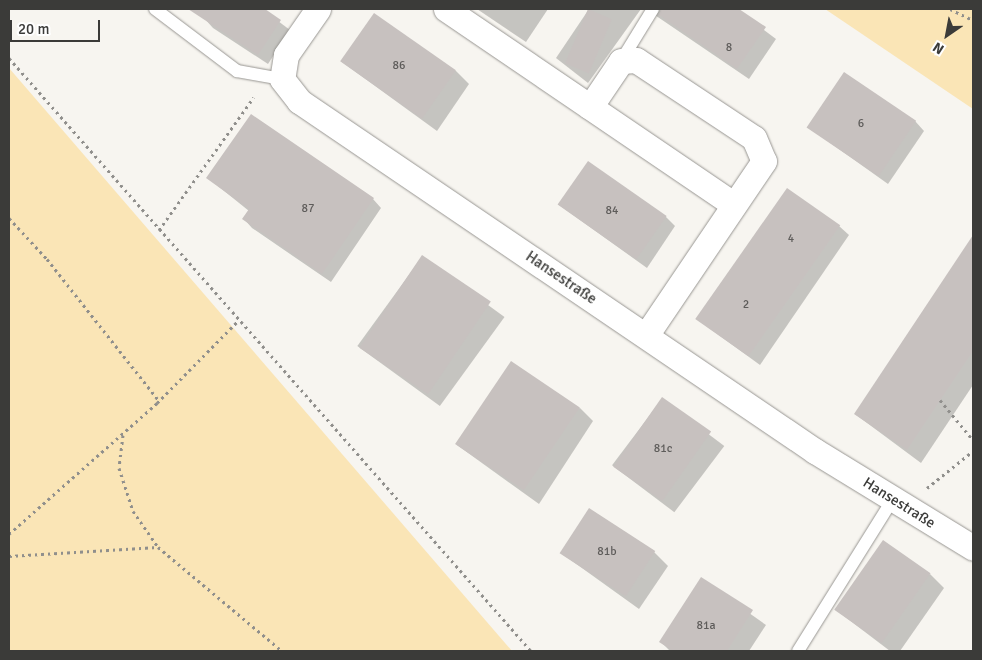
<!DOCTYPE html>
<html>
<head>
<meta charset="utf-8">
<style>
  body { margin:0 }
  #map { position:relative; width:982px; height:660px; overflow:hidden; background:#f7f5f0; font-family:Signika,sans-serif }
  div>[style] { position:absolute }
  .green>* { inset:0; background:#fae5b6 }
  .shadow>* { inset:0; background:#0003; transform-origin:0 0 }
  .building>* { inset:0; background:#c7c1bf; transform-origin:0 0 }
  .path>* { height:3px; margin-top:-1.5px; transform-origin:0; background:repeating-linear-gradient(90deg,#908f8c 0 2.5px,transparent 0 6.5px) }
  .roads { filter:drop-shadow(0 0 1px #989692) drop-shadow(0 0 1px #989692) }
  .lane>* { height:12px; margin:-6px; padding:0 6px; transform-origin:6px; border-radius:6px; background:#fff }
  .street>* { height:25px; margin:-12.5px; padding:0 12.5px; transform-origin:12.5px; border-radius:12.5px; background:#fff }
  span { translate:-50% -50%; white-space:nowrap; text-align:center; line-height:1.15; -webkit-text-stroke:5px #fff; paint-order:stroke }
  .number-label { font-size:12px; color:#5e5c5a }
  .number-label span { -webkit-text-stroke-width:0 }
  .street-label { font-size:15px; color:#3b3b39 }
  .frame { position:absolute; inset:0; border:10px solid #3b3b39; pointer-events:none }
  .north { position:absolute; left:922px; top:10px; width:50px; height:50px; -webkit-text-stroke:4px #fff; paint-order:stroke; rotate:213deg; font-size:14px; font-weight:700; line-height:20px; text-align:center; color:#3b3b39 }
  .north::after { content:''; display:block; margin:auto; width:18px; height:22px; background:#3b3b39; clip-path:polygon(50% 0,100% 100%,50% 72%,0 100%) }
  .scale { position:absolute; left:10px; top:20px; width:90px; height:22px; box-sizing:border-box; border:2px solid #3b3b39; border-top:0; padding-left:6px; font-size:15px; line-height:18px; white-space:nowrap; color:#3b3b39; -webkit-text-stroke:4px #fff; paint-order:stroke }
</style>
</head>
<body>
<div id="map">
  <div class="green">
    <div style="clip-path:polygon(825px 9px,973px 9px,973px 109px)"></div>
    <div style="clip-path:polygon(9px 68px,512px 651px,9px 651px)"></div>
  </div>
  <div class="shadow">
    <div style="clip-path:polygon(210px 9px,262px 9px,290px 30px,268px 64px,213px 28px,204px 18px)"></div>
    <div style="clip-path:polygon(477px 9px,548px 9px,526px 42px)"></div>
    <div style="clip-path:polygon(589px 9px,641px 9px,588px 83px,556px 58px)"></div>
    <div style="clip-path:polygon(646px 9px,736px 9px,776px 39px,749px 79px)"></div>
    <div style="clip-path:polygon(342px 62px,456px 71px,469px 84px,437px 131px)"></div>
    <div style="clip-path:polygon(915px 121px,924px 131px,888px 184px,808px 127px)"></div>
    <div style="clip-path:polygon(208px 178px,373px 199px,381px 208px,331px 282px,252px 228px,244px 219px,249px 211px)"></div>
    <div style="clip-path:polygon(559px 205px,666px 217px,675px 226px,647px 268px)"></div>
    <div style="clip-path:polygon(839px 226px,849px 235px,760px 365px,698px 320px)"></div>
    <div style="clip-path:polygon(973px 237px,973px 385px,921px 463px,855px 414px)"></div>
    <div style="left:422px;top:257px;width:102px;height:110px;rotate:36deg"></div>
    <div style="left:662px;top:399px;width:78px;height:83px;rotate:37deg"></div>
    <div style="clip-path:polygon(580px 408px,593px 421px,539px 504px,457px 445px)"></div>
    <div style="clip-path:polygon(654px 552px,668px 566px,639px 609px,561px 553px)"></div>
    <div style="clip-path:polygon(930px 574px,944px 588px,900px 651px,890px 651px,836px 610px)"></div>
    <div style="clip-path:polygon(701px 579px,766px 625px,749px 651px,670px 651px,661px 642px)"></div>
  </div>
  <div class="building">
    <div style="clip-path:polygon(188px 9px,265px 9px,281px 20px,258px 55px)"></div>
    <div style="left:588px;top:9px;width:26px;height:59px;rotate:23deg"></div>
    <div style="clip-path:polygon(661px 9px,739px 9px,766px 27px,737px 69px,659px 15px)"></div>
    <div style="left:374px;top:13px;width:100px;height:59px;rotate:35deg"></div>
    <div style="left:844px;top:72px;width:87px;height:67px;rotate:34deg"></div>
    <div style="clip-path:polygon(251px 114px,374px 198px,322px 274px,242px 219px,249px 209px,206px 178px)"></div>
    <div style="left:588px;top:161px;width:96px;height:53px;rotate:35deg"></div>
    <div style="left:787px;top:188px;width:65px;height:160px;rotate:35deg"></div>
    <div style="clip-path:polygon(973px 235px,973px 351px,907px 450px,854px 414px)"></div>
    <div style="left:422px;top:255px;width:83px;height:112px;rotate:34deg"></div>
    <div style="left:511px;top:361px;width:83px;height:100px;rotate:34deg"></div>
    <div style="left:662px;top:397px;width:60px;height:85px;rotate:35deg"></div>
    <div style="left:589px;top:508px;width:79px;height:54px;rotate:33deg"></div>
    <div style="left:883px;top:540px;width:58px;height:85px;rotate:35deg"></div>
    <div style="clip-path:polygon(701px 577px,753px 610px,727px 651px,673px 651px,659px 642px)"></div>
  </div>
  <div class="path">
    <div style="left:950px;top:9px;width:25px;rotate:26deg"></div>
    <div style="left:9px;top:58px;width:790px;rotate:48.64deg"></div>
    <div style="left:9px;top:218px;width:56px;rotate:47.2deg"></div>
    <div style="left:47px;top:259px;width:181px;rotate:51.7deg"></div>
    <div style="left:159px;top:230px;width:163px;rotate:-54.5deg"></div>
    <div style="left:940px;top:400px;width:52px;rotate:50.5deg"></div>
    <div style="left:123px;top:435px;width:33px;rotate:97deg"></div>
    <div style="left:119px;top:468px;width:45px;rotate:72deg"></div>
    <div style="left:133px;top:511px;width:44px;rotate:55.2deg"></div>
    <div style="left:927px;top:488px;width:59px;rotate:-38.8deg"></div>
    <div style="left:9px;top:534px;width:198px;rotate:-41.5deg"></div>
    <div style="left:157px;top:403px;width:114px;rotate:-45.4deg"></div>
    <div style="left:9px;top:556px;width:149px;rotate:-3.5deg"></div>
    <div style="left:158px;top:547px;width:162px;rotate:40deg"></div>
  </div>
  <div class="roads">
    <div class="lane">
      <div style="left:155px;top:9px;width:103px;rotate:37.1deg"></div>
      <div style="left:237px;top:71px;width:46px;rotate:10.1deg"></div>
      <div style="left:621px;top:61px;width:61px;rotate:-58.4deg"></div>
      <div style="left:798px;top:651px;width:179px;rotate:-58deg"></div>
    </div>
    <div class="street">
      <div style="left:318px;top:9px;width:56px;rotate:124.8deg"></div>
      <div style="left:286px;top:55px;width:24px;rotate:99deg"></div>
      <div style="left:282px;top:79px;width:28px;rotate:52deg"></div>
      <div style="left:299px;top:101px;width:624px;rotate:34.15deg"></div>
      <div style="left:815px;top:451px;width:185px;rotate:31.5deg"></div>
      <div style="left:446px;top:9px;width:348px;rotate:34.2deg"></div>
      <div style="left:590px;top:107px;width:55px;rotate:-56deg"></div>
      <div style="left:621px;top:61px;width:15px;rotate:-4deg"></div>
      <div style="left:636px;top:60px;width:141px;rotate:33.5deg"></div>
      <div style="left:754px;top:138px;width:25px;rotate:67deg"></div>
      <div style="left:764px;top:161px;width:210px;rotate:124.1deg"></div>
    </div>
  </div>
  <div class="number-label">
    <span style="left:729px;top:48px">8</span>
    <span style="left:399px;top:66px">86</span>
    <span style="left:861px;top:124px">6</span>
    <span style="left:308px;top:209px">87</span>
    <span style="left:612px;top:211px">84</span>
    <span style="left:791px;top:239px">4</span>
    <span style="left:746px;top:305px">2</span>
    <span style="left:663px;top:449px">81c</span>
    <span style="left:607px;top:552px">81b</span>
    <span style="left:706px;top:626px">81a</span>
  </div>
  <div class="street-label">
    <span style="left:561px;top:278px;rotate:34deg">Hansestraße</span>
    <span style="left:899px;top:503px;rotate:32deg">Hansestraße</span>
  </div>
  <div class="frame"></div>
  <div class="north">N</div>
  <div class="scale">20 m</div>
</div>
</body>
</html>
